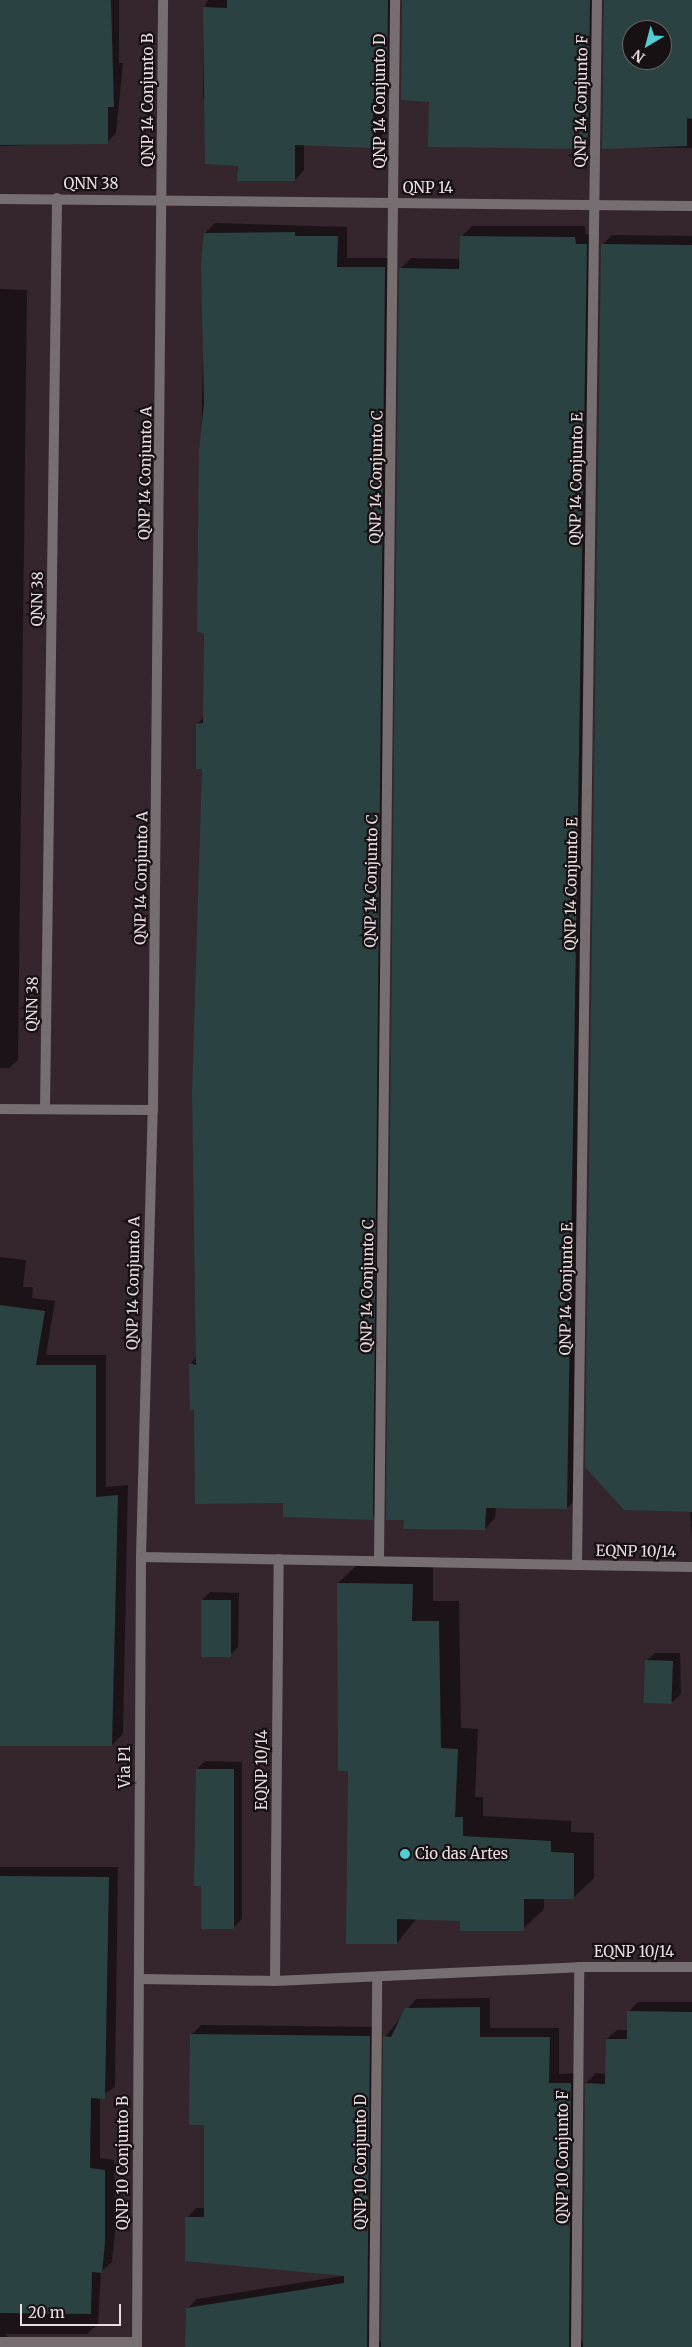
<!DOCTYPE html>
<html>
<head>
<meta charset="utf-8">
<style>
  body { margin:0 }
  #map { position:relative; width:692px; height:2347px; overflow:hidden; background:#35252d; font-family:Merriweather,serif }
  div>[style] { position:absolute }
  .shadow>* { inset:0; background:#0007 }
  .building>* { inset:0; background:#2b4243; transform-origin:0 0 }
  .service>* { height:10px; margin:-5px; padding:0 5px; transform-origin:5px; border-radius:5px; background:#776e72 }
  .minor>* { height:10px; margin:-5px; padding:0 5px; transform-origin:5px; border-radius:5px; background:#776e72 }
  .tertiary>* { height:10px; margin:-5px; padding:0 5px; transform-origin:5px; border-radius:5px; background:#776e72 }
  .dots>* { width:14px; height:14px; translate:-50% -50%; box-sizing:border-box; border:2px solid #181114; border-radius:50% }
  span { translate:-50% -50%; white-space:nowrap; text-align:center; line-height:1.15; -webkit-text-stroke:4.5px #181114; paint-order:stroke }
  .street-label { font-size:15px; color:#e8dde2 }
  .poi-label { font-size:15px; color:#e8dde2 }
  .left { translate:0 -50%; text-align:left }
  .north { position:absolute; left:622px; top:20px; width:50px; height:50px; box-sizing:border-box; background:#181114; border:1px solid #6b6366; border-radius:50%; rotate:217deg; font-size:14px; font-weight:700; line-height:20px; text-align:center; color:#e8dde2 }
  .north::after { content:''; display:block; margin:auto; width:18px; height:22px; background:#51ccd3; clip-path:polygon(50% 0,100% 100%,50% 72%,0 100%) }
  .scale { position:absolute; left:20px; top:2304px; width:101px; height:22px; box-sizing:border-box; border:2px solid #e8dde2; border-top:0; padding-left:6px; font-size:15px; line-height:18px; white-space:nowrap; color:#e8dde2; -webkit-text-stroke:4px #181114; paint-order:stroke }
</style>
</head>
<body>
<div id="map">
  <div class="shadow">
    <div style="clip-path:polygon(0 0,119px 0,119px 63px,123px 63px,116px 133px,107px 142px,0 146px)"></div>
    <div style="clip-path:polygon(208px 0,397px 0,396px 89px,382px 98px,382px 137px,372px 146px,304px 144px,304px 170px,295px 180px,239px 164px,208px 98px,203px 98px,204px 8px)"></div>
    <div style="clip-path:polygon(403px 0,599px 0,597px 138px,588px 147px,430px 100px)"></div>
    <div style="clip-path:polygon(evenodd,605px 0,692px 0,692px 148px,603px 147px,605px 0,632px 30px,662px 30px,662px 60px,632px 60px,632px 30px)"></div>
    <div style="clip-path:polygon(215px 223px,347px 227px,347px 258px,395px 258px,382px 1508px,372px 1518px,284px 1502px,196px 1409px,190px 1364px,197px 1356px,193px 1091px,203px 768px,197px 724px,204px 717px,205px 632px,198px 631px,205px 233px)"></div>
    <div style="clip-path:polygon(472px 226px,585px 226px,586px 234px,597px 234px,578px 1497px,567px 1508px,496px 1507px,495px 1518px,485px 1529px,400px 269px,411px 258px,461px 259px,461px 237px)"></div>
    <div style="clip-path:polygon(612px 235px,692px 236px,692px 1539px,602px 245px)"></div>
    <div style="clip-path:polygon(0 289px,27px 290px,18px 1060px,9px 1068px,0 1068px)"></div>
    <div style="clip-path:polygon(0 1257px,26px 1260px,23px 1287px,33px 1287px,32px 1298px,55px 1301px,46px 1355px,106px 1355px,106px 1487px,128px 1485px,123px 1734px,112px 1745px,0 1743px)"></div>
    <div style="clip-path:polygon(359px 1563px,433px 1564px,433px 1601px,459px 1601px,461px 1728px,478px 1729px,475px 1797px,483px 1797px,483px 1816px,571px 1821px,571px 1832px,594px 1833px,594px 1878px,573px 1898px,544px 1898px,544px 1909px,523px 1929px,462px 1919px,417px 1918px,397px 1943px,349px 1770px,338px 1583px)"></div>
    <div style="clip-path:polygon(210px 1592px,239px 1593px,238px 1647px,230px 1655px,202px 1600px)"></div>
    <div style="clip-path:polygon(655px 1653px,680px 1653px,681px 1694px,672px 1702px,646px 1661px)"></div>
    <div style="clip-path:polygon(205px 1761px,242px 1762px,242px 1919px,234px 1927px,197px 1769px)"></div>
    <div style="clip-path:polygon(0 1867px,118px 1867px,115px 2087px,100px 2097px,100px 2158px,114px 2160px,115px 2232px,112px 2262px,101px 2272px,98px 2324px,87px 2334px,5px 2334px,10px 2339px,97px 2347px,0 2347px)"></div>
    <div style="clip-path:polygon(490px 1998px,490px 2028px,559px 2028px,559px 2074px,581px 2073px,578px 2337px,584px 2343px,586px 2083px,596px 2073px,606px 2074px,607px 2039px,617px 2030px,628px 2030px,628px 2012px,638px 2002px,692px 2002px,692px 2347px,187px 2347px,187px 2309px,197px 2299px,343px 2276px,187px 2218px,196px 2208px,205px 2208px,206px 2123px,191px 2035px,201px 2025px,379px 2027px,376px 2337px,382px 2343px,385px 2037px,416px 1999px)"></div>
  </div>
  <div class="building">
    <div style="clip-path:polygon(0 0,111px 0,114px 107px,108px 107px,108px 144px,0 145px)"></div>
    <div style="clip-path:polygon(227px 0,388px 0,387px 100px,373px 99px,373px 148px,295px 145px,295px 181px,237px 181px,238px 166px,205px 164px,203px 7px,227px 8px)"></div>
    <div style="clip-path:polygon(402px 0,590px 0,588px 149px,428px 147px,429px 102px,401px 100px)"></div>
    <div style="clip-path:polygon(evenodd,604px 0,692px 0,692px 119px,687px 118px,687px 146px,602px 149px,604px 0,632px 30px,662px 30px,662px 60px,632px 60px,632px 30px)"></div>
    <div style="clip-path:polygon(295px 232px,295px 236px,338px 236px,337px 267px,385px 267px,373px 1520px,283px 1517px,283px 1503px,195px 1504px,194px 1410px,190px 1410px,189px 1363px,196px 1365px,192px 1091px,202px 769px,196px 769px,196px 724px,203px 723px,204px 633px,197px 632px,199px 450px,204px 403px,201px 264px,204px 233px)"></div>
    <div style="clip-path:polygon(460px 236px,575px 237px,576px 244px,587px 244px,567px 1509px,486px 1508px,485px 1530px,403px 1529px,404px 1520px,386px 1520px,399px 268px,459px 269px)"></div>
    <div style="clip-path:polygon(601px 244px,692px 245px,692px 1512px,624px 1510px,585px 1467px)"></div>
    <div style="clip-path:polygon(0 1305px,45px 1311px,36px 1365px,96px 1365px,96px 1497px,118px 1495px,112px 1746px,0 1746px)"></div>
    <div style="clip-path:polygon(337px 1583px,413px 1584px,412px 1621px,439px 1621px,441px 1748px,458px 1749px,455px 1817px,463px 1817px,463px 1836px,551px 1841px,551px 1852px,574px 1853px,574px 1899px,524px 1899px,524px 1931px,460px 1931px,460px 1921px,397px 1919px,397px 1944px,346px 1944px,348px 1771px,338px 1771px)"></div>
    <div style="left:201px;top:1600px;width:30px;height:57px"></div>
    <div style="left:645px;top:1660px;width:28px;height:43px;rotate:2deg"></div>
    <div style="clip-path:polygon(196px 1769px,234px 1769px,234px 1929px,201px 1929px,201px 1886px,194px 1886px)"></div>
    <div style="clip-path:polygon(0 1876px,109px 1877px,105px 2099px,91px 2098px,90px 2168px,105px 2170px,105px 2243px,102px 2273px,92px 2272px,91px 2314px,0 2313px)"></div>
    <div style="clip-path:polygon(480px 2007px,480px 2037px,550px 2037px,549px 2083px,571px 2083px,569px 2347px,381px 2347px,383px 2036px,391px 2037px,405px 2008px)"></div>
    <div style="clip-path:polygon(627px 2011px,692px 2012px,692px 2347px,583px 2347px,585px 2083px,605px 2084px,606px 2039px,627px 2039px)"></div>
    <div style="clip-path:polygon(190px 2034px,370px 2036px,367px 2347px,185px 2347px,186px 2308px,344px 2283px,344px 2276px,185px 2261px,185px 2217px,204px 2217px,204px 2125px,189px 2125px)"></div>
  </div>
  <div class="service">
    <div style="left:45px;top:1108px;width:910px;rotate:-89.24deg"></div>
    <div style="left:275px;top:1981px;width:422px;rotate:-89.5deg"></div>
  </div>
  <div class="minor">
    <div style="left:0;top:199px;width:692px;rotate:0.58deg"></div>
    <div style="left:0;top:1109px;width:153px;rotate:0.4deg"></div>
    <div style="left:141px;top:1557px;width:551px;rotate:1.04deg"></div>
    <div style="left:379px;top:1561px;width:1561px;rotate:-89.41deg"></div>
    <div style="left:577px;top:1565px;width:1565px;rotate:-89.27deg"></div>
    <div style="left:139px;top:1979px;width:136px;rotate:0.8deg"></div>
    <div style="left:275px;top:1981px;width:304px;rotate:-2.6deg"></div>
    <div style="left:579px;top:1967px;width:113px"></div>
    <div style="left:0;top:2342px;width:137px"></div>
    <div style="left:374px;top:2347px;width:370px;rotate:-89.5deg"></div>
    <div style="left:576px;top:2347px;width:380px;rotate:-89.5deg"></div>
  </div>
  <div class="tertiary">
    <div style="left:137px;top:2347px;width:790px;rotate:-89.71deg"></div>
    <div style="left:141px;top:1557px;width:447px;rotate:-88.5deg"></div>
    <div style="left:153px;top:1110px;width:1110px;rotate:-89.48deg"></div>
  </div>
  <div class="dots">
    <div style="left:405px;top:1854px;background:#51ccd3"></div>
  </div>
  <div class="street-label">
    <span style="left:148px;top:100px;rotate:-90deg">QNP 14 Conjunto B</span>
    <span style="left:380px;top:101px;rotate:-90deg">QNP 14 Conjunto D</span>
    <span style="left:581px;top:101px;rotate:-89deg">QNP 14 Conjunto F</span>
    <span style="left:91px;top:184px">QNN 38</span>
    <span style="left:428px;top:188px">QNP 14</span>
    <span style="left:145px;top:473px;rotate:-89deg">QNP 14 Conjunto A</span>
    <span style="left:376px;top:477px;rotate:-89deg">QNP 14 Conjunto C</span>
    <span style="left:576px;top:479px;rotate:-89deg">QNP 14 Conjunto E</span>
    <span style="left:37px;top:599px;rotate:-89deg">QNN 38</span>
    <span style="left:141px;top:878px;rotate:-89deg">QNP 14 Conjunto A</span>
    <span style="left:371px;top:881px;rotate:-89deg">QNP 14 Conjunto C</span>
    <span style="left:571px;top:884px;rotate:-89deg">QNP 14 Conjunto E</span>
    <span style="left:32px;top:1004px;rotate:-89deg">QNN 38</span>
    <span style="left:133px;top:1283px;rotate:-89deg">QNP 14 Conjunto A</span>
    <span style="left:367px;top:1286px;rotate:-89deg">QNP 14 Conjunto C</span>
    <span style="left:566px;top:1289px;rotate:-89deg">QNP 14 Conjunto E</span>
    <span style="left:636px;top:1551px;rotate:1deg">EQNP 10/14</span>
    <span style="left:125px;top:1767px;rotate:-90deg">Via P1</span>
    <span style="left:262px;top:1770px;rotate:-90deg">EQNP 10/14</span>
    <span style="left:634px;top:1952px">EQNP 10/14</span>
    <span style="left:563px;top:2157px;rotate:-90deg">QNP 10 Conjunto F</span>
    <span style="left:361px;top:2162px;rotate:-90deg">QNP 10 Conjunto D</span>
    <span style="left:123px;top:2163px;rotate:-90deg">QNP 10 Conjunto B</span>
  </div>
  <div class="poi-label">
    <span class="left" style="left:415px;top:1854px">Cio das Artes</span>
  </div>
  <div class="north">N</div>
  <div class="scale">20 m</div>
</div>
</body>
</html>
